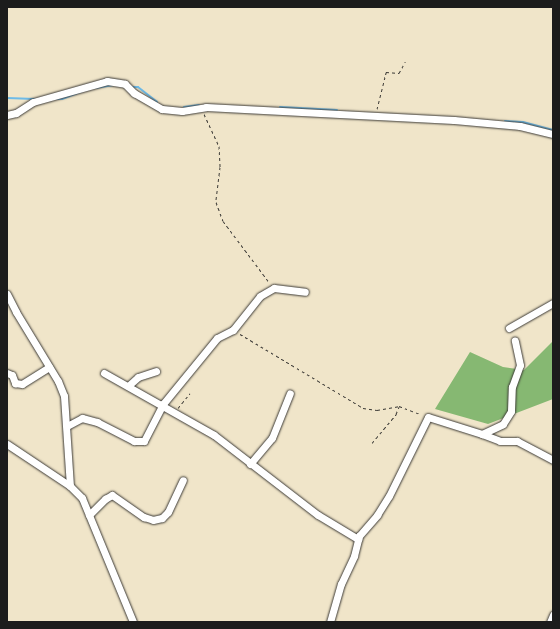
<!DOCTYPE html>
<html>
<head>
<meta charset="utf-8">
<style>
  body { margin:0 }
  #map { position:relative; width:560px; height:629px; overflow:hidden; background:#f0e5c9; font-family:Sriracha,sans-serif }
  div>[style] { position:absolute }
  .forest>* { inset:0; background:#86b872 }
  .stream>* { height:2px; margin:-1px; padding:0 1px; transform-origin:1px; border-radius:1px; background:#6ebbe8 }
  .path>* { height:1px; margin-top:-0.5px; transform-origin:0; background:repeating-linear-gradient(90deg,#3c3a36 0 3px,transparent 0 6px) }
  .roads { filter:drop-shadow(0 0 1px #3c3a36) drop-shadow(0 0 1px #3c3a36) }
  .minor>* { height:7px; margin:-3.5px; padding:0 3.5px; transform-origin:3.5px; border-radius:3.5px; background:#fff }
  span { translate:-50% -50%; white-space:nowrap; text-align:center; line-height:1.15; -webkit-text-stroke:3.5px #fdfcf7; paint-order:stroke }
  .frame { position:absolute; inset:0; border:8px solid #1c1c1c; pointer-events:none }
</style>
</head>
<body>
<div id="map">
  <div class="forest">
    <div style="clip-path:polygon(553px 341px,553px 399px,488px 424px,435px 409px,470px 352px,503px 367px,524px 370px)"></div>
  </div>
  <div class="stream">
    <div style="left:131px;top:87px;width:7px"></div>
    <div style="left:138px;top:87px;width:24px;rotate:38deg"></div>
    <div style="left:95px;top:88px;width:19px;rotate:-9deg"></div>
    <div style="left:7px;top:98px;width:28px;rotate:2deg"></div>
    <div style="left:55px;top:99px;width:7px"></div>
    <div style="left:62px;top:99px;width:22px;rotate:-21deg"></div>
    <div style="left:184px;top:107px;width:15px;rotate:-8deg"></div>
    <div style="left:280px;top:107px;width:57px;rotate:3deg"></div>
    <div style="left:505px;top:121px;width:18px;rotate:3deg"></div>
    <div style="left:523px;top:122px;width:31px;rotate:15deg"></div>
  </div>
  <div class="path">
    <div style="left:377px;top:109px;width:38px;rotate:-76deg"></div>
    <div style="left:386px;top:72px;width:13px;rotate:4deg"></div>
    <div style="left:399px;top:73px;width:13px;rotate:-61deg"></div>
    <div style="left:204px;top:114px;width:35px;rotate:65deg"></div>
    <div style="left:219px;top:146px;width:21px;rotate:87deg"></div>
    <div style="left:220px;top:167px;width:35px;rotate:97deg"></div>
    <div style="left:216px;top:202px;width:20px;rotate:70deg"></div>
    <div style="left:223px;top:221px;width:76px;rotate:53deg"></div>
    <div style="left:240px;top:334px;width:144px;rotate:31deg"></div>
    <div style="left:363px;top:408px;width:14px;rotate:8deg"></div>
    <div style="left:377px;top:410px;width:22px;rotate:-10deg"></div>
    <div style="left:399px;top:406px;width:22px;rotate:21deg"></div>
    <div style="left:178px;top:408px;width:19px;rotate:-51deg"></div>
    <div style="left:372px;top:443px;width:38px;rotate:-50deg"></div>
    <div style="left:396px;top:414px;width:8px;rotate:-67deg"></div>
  </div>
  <div class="roads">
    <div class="minor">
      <div style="left:7px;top:115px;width:9px;rotate:-13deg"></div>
      <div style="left:16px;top:113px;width:20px;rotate:-33deg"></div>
      <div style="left:33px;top:102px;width:77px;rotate:-15.8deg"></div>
      <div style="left:107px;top:81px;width:18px;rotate:9deg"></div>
      <div style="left:125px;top:84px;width:13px;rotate:45deg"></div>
      <div style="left:134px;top:93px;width:32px;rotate:30deg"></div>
      <div style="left:162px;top:109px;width:20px;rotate:6deg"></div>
      <div style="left:182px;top:111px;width:24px;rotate:-9deg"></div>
      <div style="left:206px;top:107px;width:248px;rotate:3deg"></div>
      <div style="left:454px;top:120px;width:66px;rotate:5.2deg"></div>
      <div style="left:520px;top:126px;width:34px;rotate:14deg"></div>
      <div style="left:7px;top:294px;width:20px;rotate:63deg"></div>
      <div style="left:16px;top:312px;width:81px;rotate:58.7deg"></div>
      <div style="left:58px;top:381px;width:16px;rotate:68deg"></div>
      <div style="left:64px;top:396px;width:90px;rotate:86.2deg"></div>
      <div style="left:509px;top:328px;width:51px;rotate:-29.6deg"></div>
      <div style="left:7px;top:373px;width:5px;rotate:22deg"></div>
      <div style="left:12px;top:375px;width:9px;rotate:69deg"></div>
      <div style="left:15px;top:383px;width:7px;rotate:8deg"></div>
      <div style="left:22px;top:384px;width:32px;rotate:-32deg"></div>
      <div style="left:104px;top:373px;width:126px;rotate:29.4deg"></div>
      <div style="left:214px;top:435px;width:131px;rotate:37.6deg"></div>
      <div style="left:318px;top:515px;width:47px;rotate:31deg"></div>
      <div style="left:128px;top:386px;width:13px;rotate:-42deg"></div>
      <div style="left:138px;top:377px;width:19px;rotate:-18deg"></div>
      <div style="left:67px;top:426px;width:17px;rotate:-28deg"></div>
      <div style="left:82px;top:418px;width:16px;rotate:15deg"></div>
      <div style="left:97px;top:422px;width:42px;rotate:27.2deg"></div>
      <div style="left:134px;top:441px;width:10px"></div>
      <div style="left:144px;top:441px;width:42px;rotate:-62.8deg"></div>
      <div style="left:163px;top:404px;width:85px;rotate:-50.7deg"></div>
      <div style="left:217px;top:338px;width:18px;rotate:-27deg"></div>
      <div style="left:233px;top:330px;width:43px;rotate:-51.5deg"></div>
      <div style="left:260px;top:296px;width:16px;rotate:-30deg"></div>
      <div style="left:274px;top:288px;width:31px;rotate:7deg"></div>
      <div style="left:482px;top:434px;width:19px;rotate:21deg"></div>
      <div style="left:500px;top:441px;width:17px"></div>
      <div style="left:517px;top:441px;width:41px;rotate:27.8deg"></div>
      <div style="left:7px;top:444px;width:76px;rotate:33.7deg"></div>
      <div style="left:70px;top:486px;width:17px;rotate:45deg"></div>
      <div style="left:82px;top:498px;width:134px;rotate:67.6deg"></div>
      <div style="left:250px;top:464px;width:34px;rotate:-50deg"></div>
      <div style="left:272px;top:438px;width:48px;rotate:-68.2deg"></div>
      <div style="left:89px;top:515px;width:23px;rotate:-45deg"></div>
      <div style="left:105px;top:499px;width:8px;rotate:-30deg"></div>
      <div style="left:112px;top:495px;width:39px;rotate:35deg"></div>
      <div style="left:144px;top:517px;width:9px;rotate:18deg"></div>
      <div style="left:153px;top:520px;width:9px;rotate:-13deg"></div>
      <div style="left:162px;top:518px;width:8px;rotate:-45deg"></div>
      <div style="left:168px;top:512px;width:35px;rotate:-65deg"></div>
      <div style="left:330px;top:622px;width:40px;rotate:-74deg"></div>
      <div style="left:341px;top:584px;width:31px;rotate:-65deg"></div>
      <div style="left:354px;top:556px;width:21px;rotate:-76deg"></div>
      <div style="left:359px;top:536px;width:28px;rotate:-49deg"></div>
      <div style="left:377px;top:515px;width:22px;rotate:-58deg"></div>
      <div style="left:389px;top:496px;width:88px;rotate:-63.7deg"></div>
      <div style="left:428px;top:417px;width:57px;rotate:17.5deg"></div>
      <div style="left:482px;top:434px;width:23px;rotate:-25deg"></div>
      <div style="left:503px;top:424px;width:15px;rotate:-58deg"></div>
      <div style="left:511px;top:411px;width:24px;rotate:-88deg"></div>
      <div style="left:512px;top:387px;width:23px;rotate:-70deg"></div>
      <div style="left:520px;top:365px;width:25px;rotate:-102deg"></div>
      <div style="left:550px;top:622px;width:8px;rotate:-67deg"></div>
    </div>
  </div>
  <div class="frame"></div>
</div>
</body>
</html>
